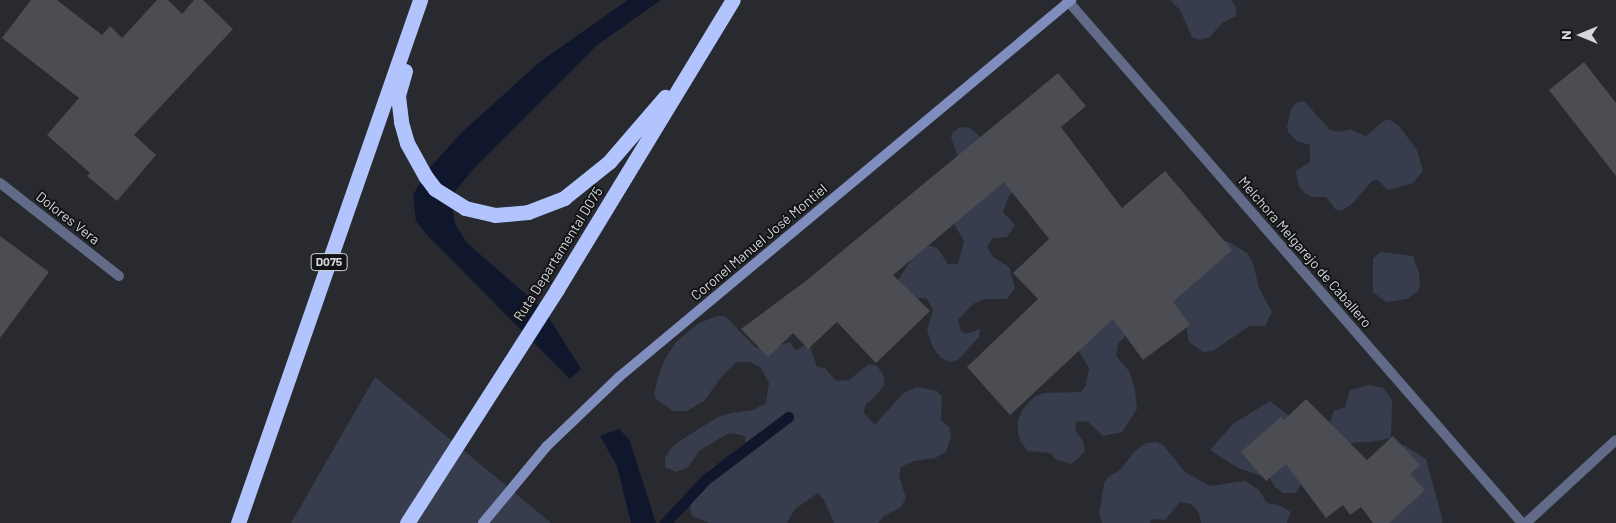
<!DOCTYPE html>
<html>
<head>
<meta charset="utf-8">
<style>
  body { margin:0 }
  #map { position:relative; width:1616px; height:523px; overflow:hidden; background:#282a30; font-family:Barlow,sans-serif }
  div>[style] { position:absolute }
  .green>* { inset:0; background:#373d4d }
  .water>* { inset:0; background:#10162c }
  .stream>* { height:11px; margin:-5.5px; padding:0 5.5px; transform-origin:5.5px; border-radius:5.5px; background:#10162c }
  .building>* { inset:0; background:#4b4d53 }
  .street>* { height:10px; margin:-5px; padding:0 5px; transform-origin:5px; border-radius:5px; background:#616b87 }
  .secondary>* { height:10px; margin:-5px; padding:0 5px; transform-origin:5px; border-radius:5px; background:#7f8ebc }
  .highway>* { height:15px; margin:-7.5px; padding:0 7.5px; transform-origin:7.5px; border-radius:7.5px; background:#b1c4fd }
  span { translate:-50% -50%; white-space:nowrap; text-align:center; line-height:1.15; -webkit-text-stroke:4px #121315; paint-order:stroke }
  .shield-label span { padding:1px 4px; background:#121315; border:1px solid; border-radius:4px; -webkit-text-stroke-width:0 }
  .shield-label { font-size:12px; color:#d5d7da; font-weight:700 }
  .street-label { font-size:14px; color:#d5d7da }
  .north { position:absolute; left:1556px; top:10px; width:50px; height:50px; -webkit-text-stroke:4px #121315; paint-order:stroke; rotate:270deg; font-size:14px; font-weight:700; line-height:20px; text-align:center; color:#d5d7da }
  .north::after { content:''; display:block; margin:auto; width:18px; height:22px; background:#d5d7da; clip-path:polygon(50% 0,100% 100%,50% 72%,0 100%) }
</style>
</head>
<body>
<div id="map">
  <div class="green">
    <div style="clip-path:polygon(1170px 0,1231px 0,1236px 7px,1236px 16px,1222px 23px,1210px 37px,1200px 40px,1192px 37px,1180px 10px)"></div>
    <div style="clip-path:polygon(1304px 101px,1330px 130px,1339px 132px,1350px 129px,1366px 136px,1385px 120px,1390px 120px,1399px 126px,1417px 150px,1423px 171px,1413px 183px,1388px 190px,1378px 180px,1373px 180px,1352px 204px,1341px 211px,1336px 210px,1326px 197px,1313px 197px,1306px 194px,1299px 187px,1296px 171px,1310px 162px,1310px 145px,1297px 141px,1288px 132px,1287px 127px,1291px 109px,1296px 103px)"></div>
    <div style="clip-path:polygon(961px 127px,970px 128px,1000px 154px,1016px 190px,1009px 196px,1003px 212px,1015px 225px,1007px 237px,993px 238px,987px 246px,993px 257px,1009px 267px,1015px 288px,1007px 299px,984px 299px,973px 304px,958px 320px,961px 331px,966px 334px,980px 329px,979px 337px,958px 360px,950px 362px,941px 358px,933px 348px,927px 330px,933px 310px,927px 299px,920px 298px,912px 302px,898px 280px,914px 256px,927px 245px,937px 248px,948px 264px,958px 264px,964px 241px,952px 221px,959px 160px,951px 138px,953px 132px)"></div>
    <div style="clip-path:polygon(1213px 240px,1227px 241px,1247px 253px,1253px 263px,1259px 288px,1272px 312px,1265px 326px,1249px 326px,1213px 351px,1203px 352px,1189px 342px,1186px 327px,1127px 334px,1118px 344px,1116px 356px,1129px 371px,1135px 390px,1137px 409px,1122px 432px,1103px 436px,1088px 422px,1077px 421px,1075px 430px,1083px 441px,1085px 451px,1079px 458px,1071px 464px,1055px 459px,1051px 453px,1028px 451px,1020px 441px,1018px 432px,1018px 420px,1023px 409px,1034px 397px,1043px 393px,1081px 392px,1086px 385px,1089px 368px,1075px 345px)"></div>
    <div style="clip-path:polygon(1381px 252px,1413px 256px,1419px 273px,1420px 285px,1418px 291px,1407px 299px,1386px 302px,1373px 292px,1373px 258px)"></div>
    <div style="clip-path:polygon(717px 316px,725px 316px,755px 347px,765px 350px,790px 342px,795px 350px,809px 344px,817px 367px,825px 368px,836px 381px,849px 380px,869px 364px,877px 366px,884px 376px,884px 385px,875px 397px,865px 405px,864px 413px,875px 425px,903px 393px,917px 387px,937px 391px,942px 397px,941px 420px,949px 427px,951px 437px,946px 452px,935px 458px,914px 461px,901px 467px,899px 476px,906px 498px,901px 507px,884px 516px,878px 523px,834px 523px,824px 500px,818px 493px,795px 509px,787px 523px,709px 523px,692px 516px,690px 507px,701px 477px,712px 467px,746px 451px,745px 436px,730px 433px,720px 438px,699px 451px,688px 467px,676px 472px,665px 467px,665px 458px,669px 451px,675px 444px,718px 417px,731px 413px,753px 410px,766px 403px,769px 383px,761px 368px,751px 362px,736px 362px,722px 376px,704px 401px,687px 411px,673px 411px,656px 399px,654px 394px,658px 378px,665px 359px,676px 342px,699px 323px)"></div>
    <div style="clip-path:polygon(375px 377px,551px 523px,291px 523px)"></div>
    <div style="clip-path:polygon(1369px 385px,1384px 388px,1392px 400px,1391px 438px,1371px 442px,1347px 443px,1305px 477px,1296px 493px,1283px 493px,1275px 487px,1270px 479px,1238px 468px,1210px 450px,1233px 424px,1270px 401px,1298px 423px,1326px 434px,1334px 411px,1345px 407px,1350px 390px)"></div>
    <div style="clip-path:polygon(1156px 442px,1163px 445px,1185px 472px,1210px 486px,1245px 481px,1259px 490px,1267px 503px,1278px 505px,1291px 512px,1287px 523px,1201px 523px,1199px 513px,1191px 504px,1180px 502px,1165px 520px,1152px 519px,1150px 523px,1102px 523px,1099px 514px,1104px 484px,1108px 477px,1120px 470px,1135px 451px,1146px 443px)"></div>
    <div style="clip-path:polygon(1404px 445px,1426px 459px,1443px 521px,1441px 523px,1373px 523px,1366px 503px,1376px 458px)"></div>
  </div>
  <div class="water">
    <div style="clip-path:polygon(628px 0,661px 0,597px 45px,475px 167px,456px 190px,452px 207px,455px 224px,467px 243px,544px 310px,581px 369px,570px 379px,427px 235px,416px 221px,413px 195px,426px 172px,461px 133px,541px 61px)"></div>
    <div style="clip-path:polygon(619px 429px,629px 439px,656px 523px,631px 523px,617px 466px,600px 436px)"></div>
  </div>
  <div class="stream">
    <div style="left:665px;top:523px;width:60px;rotate:-47deg"></div>
    <div style="left:706px;top:479px;width:103px;rotate:-37.1deg"></div>
  </div>
  <div class="building">
    <div style="clip-path:polygon(31px 0,57px 0,102px 35px,110px 26px,122px 38px,157px 0,168px 0,182px 14px,194px 0,203px 0,233px 29px,134px 135px,156px 155px,117px 201px,87px 176px,90px 173px,47px 135px,79px 98px,2px 38px)"></div>
    <div style="clip-path:polygon(1584px 62px,1616px 103px,1616px 176px,1549px 90px)"></div>
    <div style="clip-path:polygon(1058px 73px,1086px 106px,1061px 127px,1122px 208px,1165px 171px,1232px 250px,1173px 302px,1190px 325px,1143px 360px,1113px 319px,1010px 415px,967px 367px,1038px 299px,1013px 273px,1049px 239px,1004px 182px,893px 275px,930px 311px,876px 363px,837px 322px,808px 349px,793px 333px,768px 357px,741px 329px,807px 280px)"></div>
    <div style="clip-path:polygon(0 236px,49px 272px,0 338px)"></div>
    <div style="clip-path:polygon(1306px 399px,1367px 460px,1393px 436px,1420px 465px,1410px 474px,1425px 490px,1389px 523px,1373px 523px,1361px 507px,1350px 515px,1343px 505px,1326px 518px,1286px 464px,1266px 481px,1241px 452px,1281px 417px,1284px 420px)"></div>
  </div>
  <div class="street">
    <div style="left:1067px;top:0;width:693px;rotate:48.98deg"></div>
    <div style="left:0;top:183px;width:151px;rotate:38deg"></div>
    <div style="left:1526px;top:523px;width:122px;rotate:-42.7deg"></div>
  </div>
  <div class="secondary">
    <div style="left:483px;top:523px;width:100px;rotate:-50.3deg"></div>
    <div style="left:547px;top:446px;width:100px;rotate:-43.8deg"></div>
    <div style="left:619px;top:377px;width:589px;rotate:-39.83deg"></div>
  </div>
  <div class="highway">
    <div style="left:405px;top:71px;width:26px;rotate:106deg"></div>
    <div style="left:398px;top:96px;width:26px;rotate:83deg"></div>
    <div style="left:401px;top:122px;width:22px;rotate:74deg"></div>
    <div style="left:407px;top:143px;width:39px;rotate:61deg"></div>
    <div style="left:426px;top:177px;width:15px;rotate:53deg"></div>
    <div style="left:435px;top:189px;width:36px;rotate:32deg"></div>
    <div style="left:465px;top:208px;width:31px;rotate:13deg"></div>
    <div style="left:495px;top:215px;width:33px;rotate:-5deg"></div>
    <div style="left:528px;top:212px;width:39px;rotate:-21deg"></div>
    <div style="left:564px;top:198px;width:58px;rotate:-38.7deg"></div>
    <div style="left:609px;top:162px;width:86px;rotate:-49.3deg"></div>
    <div style="left:238px;top:523px;width:554px;rotate:-70.81deg"></div>
    <div style="left:407px;top:523px;width:278px;rotate:-57.3deg"></div>
    <div style="left:557px;top:289px;width:338px;rotate:-58.7deg"></div>
  </div>
  <div class="shield-label">
    <span style="left:329px;top:262px">D075</span>
  </div>
  <div class="street-label">
    <span style="left:68px;top:218px;rotate:38deg">Dolores Vera</span>
    <span style="left:759px;top:242px;rotate:-40deg">Coronel Manuel José Montiel</span>
    <span style="left:1305px;top:252px;rotate:49deg">Melchora Melgarejo de Caballero</span>
    <span style="left:558px;top:254px;rotate:-58deg">Ruta Departamental D075</span>
  </div>
  <div class="north">N</div>
</div>
</body>
</html>
